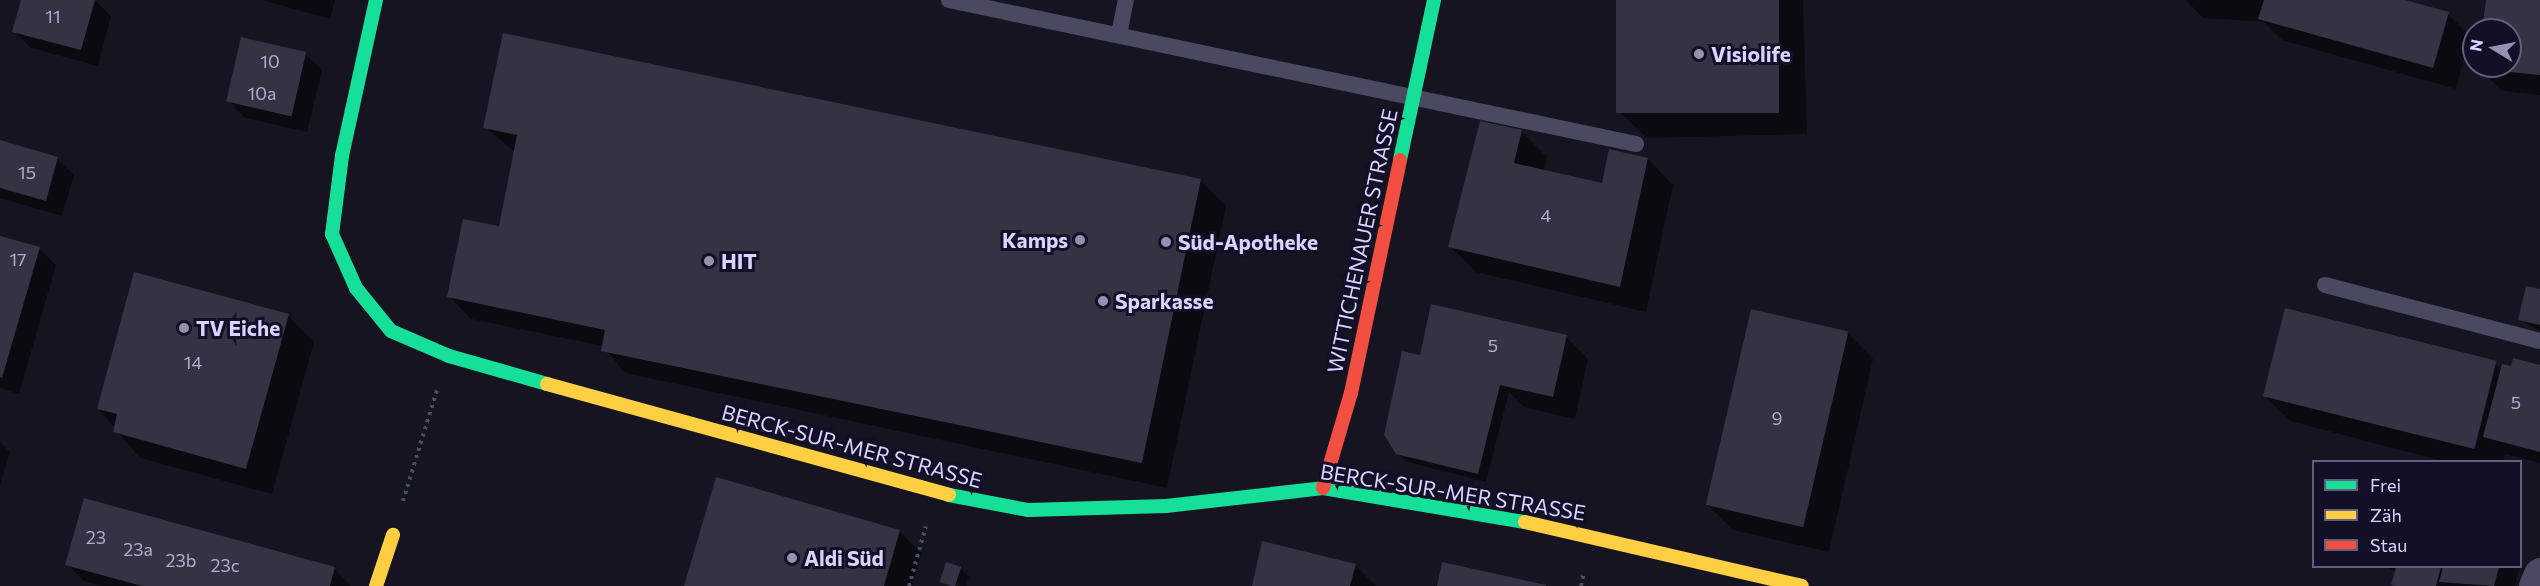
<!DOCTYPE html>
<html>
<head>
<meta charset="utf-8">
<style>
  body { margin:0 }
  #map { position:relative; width:2540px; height:586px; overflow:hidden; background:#161421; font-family:Commissioner,sans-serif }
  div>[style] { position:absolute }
  .shadow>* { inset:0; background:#0007 }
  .building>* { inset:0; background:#343243; transform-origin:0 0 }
  .path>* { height:4px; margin-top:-2px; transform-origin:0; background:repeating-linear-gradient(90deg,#44505f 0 3px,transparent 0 7.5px) }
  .lane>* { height:16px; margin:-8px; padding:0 8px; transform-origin:8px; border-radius:8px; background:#4a4962 }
  .street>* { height:33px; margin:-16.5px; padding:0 16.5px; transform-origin:16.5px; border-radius:16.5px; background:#4a4962 }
  .fast>* { height:14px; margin:-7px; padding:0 7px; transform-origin:7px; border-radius:7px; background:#16e098 }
  .slow>* { height:14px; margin:-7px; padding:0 7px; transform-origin:7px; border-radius:7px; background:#ffcf43 }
  .jam>* { height:14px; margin:-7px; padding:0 7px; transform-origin:7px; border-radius:7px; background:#f24e42 }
  .dots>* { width:16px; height:16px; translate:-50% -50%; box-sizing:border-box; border:3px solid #130f26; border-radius:50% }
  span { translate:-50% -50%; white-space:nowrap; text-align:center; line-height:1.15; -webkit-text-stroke:6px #130f26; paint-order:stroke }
  .number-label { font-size:18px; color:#b0acd0 }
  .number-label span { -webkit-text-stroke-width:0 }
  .poi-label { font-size:21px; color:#d9d4ff; font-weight:700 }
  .left { translate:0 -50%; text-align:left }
  .right { translate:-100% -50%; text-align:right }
  .street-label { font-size:21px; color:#d9d4ff }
  .legend { position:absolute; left:2312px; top:460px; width:210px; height:108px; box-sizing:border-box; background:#130f26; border:2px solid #625e7d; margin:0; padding:8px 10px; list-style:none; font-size:18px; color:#d9d4ff }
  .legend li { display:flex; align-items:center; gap:12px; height:30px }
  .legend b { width:30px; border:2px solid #625e7d }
  .north { position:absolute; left:2462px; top:18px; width:60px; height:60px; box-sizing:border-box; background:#130f26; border:2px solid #625e7d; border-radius:50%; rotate:280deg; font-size:16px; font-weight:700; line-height:24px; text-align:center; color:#d9d4ff }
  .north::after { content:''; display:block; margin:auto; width:21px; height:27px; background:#9591b1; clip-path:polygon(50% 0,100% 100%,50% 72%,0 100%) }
</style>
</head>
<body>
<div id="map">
  <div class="shadow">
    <div style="clip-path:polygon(22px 0,95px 0,111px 16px,98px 66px,31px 48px,14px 32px)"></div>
    <div style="clip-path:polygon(262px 0,335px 0,330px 19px)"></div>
    <div style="clip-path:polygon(1618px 0,1803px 0,1807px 134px,1647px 138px,1621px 113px)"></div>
    <div style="clip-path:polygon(2186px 0,2400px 0,2448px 14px,2470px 36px,2456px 89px,2282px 40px,2264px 22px,2203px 18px)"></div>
    <div style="clip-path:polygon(2487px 0,2540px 0,2540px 95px,2502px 91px,2480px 69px,2510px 66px,2510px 30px,2484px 30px)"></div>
    <div style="clip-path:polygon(305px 54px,322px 70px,307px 132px,245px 118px,229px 101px)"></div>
    <div style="clip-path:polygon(485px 127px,1200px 180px,1226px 206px,1167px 488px,625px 373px,603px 346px,471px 319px,449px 296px,500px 228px,515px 152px)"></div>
    <div style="clip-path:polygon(1521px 131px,1547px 157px,1544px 171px,1603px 184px,1648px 159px,1673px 185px,1646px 312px,1476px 272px,1450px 246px)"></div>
    <div style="clip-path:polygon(0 142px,57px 158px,74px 175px,62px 216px,0 198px)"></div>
    <div style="clip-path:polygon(0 237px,39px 249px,56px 265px,19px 394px,0 388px)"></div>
    <div style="clip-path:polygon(2540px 291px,2540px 331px,2519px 319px)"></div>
    <div style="clip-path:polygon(288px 316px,314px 342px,272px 494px,140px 458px,98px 408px)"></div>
    <div style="clip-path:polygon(1848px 333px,1873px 359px,1829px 552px,1733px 530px,1707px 504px)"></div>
    <div style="clip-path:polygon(1566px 337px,1588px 359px,1575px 419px,1524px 407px,1509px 392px,1486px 482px,1407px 462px,1398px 453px,1425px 358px)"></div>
    <div style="clip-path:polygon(2495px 364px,2502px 370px,2540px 367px,2540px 463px,2505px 454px,2503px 462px,2446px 462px,2290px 421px,2264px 395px)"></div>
    <div style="clip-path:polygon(0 442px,10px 452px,0 485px)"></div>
    <div style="clip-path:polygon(85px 500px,335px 569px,351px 586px,102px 586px,84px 581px,67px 564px)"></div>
    <div style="clip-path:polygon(899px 531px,921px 553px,912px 586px,686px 586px)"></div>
    <div style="clip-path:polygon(1355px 565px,1376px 586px,1253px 586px)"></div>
    <div style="clip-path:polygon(2383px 566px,2520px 566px,2515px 586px,2394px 586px,2396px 572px)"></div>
    <div style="clip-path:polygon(960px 568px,969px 577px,966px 586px,942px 581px)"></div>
  </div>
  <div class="building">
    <div style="clip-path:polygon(21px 0,95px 0,81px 50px,12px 32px)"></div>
    <div style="left:1616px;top:0;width:163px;height:113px"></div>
    <div style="clip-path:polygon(2264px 0,2405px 0,2449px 12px,2433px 68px,2258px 19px)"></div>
    <div style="clip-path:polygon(2486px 0,2540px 0,2540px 75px,2478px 69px,2510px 66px,2510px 30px,2482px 30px)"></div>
    <div style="clip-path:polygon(503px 33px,1201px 179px,1142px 463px,601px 351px,605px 330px,447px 297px,463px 219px,499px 226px,517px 135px,483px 128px)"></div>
    <div style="left:241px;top:37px;width:67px;height:66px;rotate:13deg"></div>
    <div style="clip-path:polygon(1480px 121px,1522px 130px,1514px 163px,1602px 183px,1609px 149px,1648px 158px,1620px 287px,1448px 247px)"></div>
    <div style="clip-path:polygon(0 140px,58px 157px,46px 201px,0 188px)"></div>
    <div style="clip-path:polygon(0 236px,40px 247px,2px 378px,0 377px)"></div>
    <div style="clip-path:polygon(134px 272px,289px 314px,246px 469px,113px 432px,117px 414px,97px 409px)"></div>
    <div style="clip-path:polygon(2526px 286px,2540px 289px,2540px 325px,2518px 320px)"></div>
    <div style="clip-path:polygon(1431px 304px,1567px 335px,1553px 397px,1500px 385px,1478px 474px,1396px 454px,1384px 435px,1402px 351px,1420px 355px)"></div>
    <div style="left:2285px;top:308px;width:218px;height:91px;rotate:14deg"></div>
    <div style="left:1751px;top:309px;width:100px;height:201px;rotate:13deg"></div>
    <div style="clip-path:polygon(2513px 358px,2540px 365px,2540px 452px,2483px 437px,2502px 364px,2511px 366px)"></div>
    <div style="clip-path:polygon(716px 477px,900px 530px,884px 586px,684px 586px)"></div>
    <div style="clip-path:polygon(84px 498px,335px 567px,330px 586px,142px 586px,65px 565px)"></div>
    <div style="clip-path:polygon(1262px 541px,1356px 564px,1350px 586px,1252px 586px)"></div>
    <div style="left:946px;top:562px;width:16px;height:21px;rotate:18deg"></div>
    <div style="clip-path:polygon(1442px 562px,1546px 585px,1546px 586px,1437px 586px)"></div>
    <div style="clip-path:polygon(2396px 567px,2441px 567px,2436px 586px,2396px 586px,2391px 585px)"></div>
    <div style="clip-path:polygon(2443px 567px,2499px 567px,2494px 586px,2439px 582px)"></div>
  </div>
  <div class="path">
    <div style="left:403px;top:501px;width:116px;rotate:-73deg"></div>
    <div style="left:909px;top:586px;width:62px;rotate:-74.2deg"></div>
    <div style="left:1581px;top:586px;width:14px;rotate:-78deg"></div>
  </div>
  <div class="lane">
    <div style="left:949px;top:0;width:702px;rotate:11.84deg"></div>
    <div style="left:1119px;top:35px;width:36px;rotate:-79deg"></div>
    <div style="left:2325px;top:285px;width:222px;rotate:14.6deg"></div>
  </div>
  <div class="street">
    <div style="left:2535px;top:586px;width:13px;rotate:-67deg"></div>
  </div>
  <div class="fast">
    <div style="left:376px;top:0;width:160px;rotate:102.3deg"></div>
    <div style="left:342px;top:156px;width:79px;rotate:97.3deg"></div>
    <div style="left:332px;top:234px;width:59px;rotate:66deg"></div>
    <div style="left:356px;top:288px;width:55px;rotate:50.9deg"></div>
    <div style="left:391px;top:331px;width:63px;rotate:23.3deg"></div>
    <div style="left:449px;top:356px;width:102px;rotate:15.9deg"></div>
    <div style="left:1400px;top:160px;width:164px;rotate:-78deg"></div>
    <div style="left:949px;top:495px;width:80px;rotate:10.8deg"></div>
    <div style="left:1028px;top:510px;width:138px;rotate:-1.7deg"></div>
    <div style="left:1166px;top:506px;width:158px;rotate:-6.5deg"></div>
    <div style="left:1323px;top:488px;width:205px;rotate:9.6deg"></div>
  </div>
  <div class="slow">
    <div style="left:547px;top:384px;width:417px;rotate:15.4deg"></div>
    <div style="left:1525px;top:522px;width:284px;rotate:13deg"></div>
    <div style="left:376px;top:586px;width:54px;rotate:-71.6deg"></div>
  </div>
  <div class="jam">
    <div style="left:1323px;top:488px;width:99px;rotate:-73.6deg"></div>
    <div style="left:1351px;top:393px;width:238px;rotate:-78.1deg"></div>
  </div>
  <div class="dots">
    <div style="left:1699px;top:54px;background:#9591b1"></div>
    <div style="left:1080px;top:240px;background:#9591b1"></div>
    <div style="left:1166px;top:242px;background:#9591b1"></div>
    <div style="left:709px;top:261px;background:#9591b1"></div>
    <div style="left:1103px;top:301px;background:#9591b1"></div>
    <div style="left:184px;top:328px;background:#9591b1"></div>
    <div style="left:792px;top:558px;background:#9591b1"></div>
  </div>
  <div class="number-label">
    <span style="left:53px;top:16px">11</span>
    <span style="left:270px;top:61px">10</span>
    <span style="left:262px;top:93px">10a</span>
    <span style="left:27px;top:172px">15</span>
    <span style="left:1546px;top:215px">4</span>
    <span style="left:18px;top:259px">17</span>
    <span style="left:1493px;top:345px">5</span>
    <span style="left:193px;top:362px">14</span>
    <span style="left:2516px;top:402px">5</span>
    <span style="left:1777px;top:418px">9</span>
    <span style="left:96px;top:537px">23</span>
    <span style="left:138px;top:549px">23a</span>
    <span style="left:181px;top:560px">23b</span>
    <span style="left:225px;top:565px">23c</span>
  </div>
  <div class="poi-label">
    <span class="left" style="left:1711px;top:54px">Visiolife</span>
    <span class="right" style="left:1068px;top:240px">Kamps</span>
    <span class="left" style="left:1178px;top:242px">Süd-Apotheke</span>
    <span class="left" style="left:721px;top:261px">HIT</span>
    <span class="left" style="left:1115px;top:301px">Sparkasse</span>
    <span class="left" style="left:196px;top:328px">TV Eiche</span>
    <span class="left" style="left:804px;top:558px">Aldi Süd</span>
  </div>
  <div class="street-label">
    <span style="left:1362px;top:241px;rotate:-78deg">WITTICHENAUER STRASSE</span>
    <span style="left:852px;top:446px;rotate:15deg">BERCK-SUR-MER STRASSE</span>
    <span style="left:1453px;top:492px;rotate:9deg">BERCK-SUR-MER STRASSE</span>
  </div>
  <ul class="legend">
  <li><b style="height:8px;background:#16e098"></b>Frei</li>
  <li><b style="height:8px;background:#ffcf43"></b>Zäh</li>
  <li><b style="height:8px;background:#f24e42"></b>Stau</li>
  </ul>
  <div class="north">N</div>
</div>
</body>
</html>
